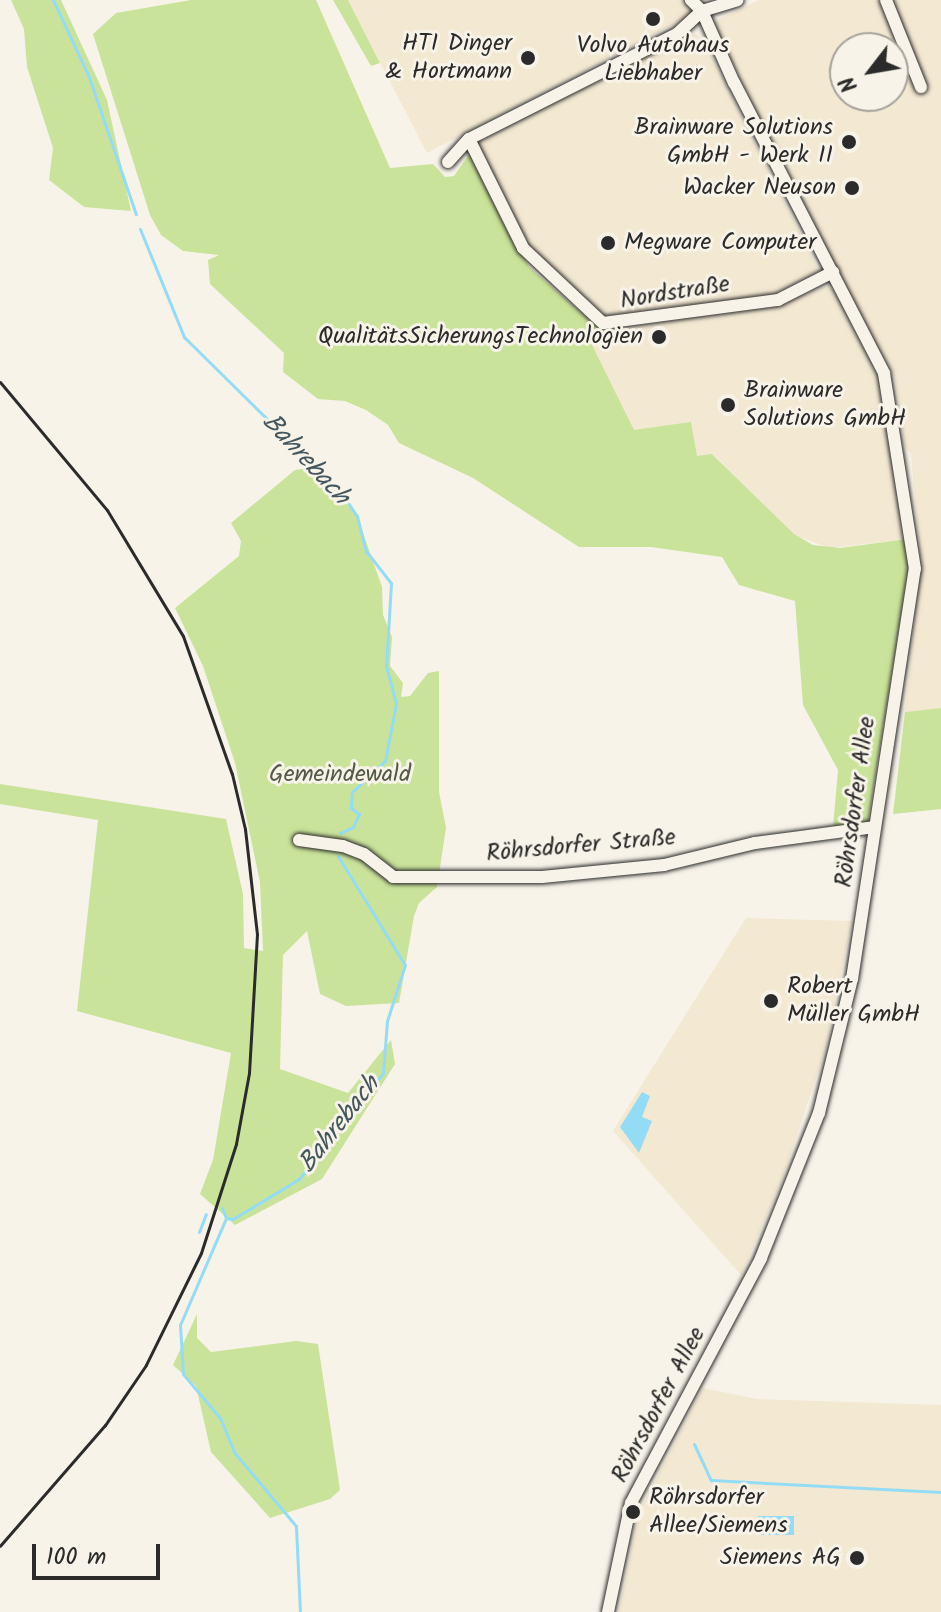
<!DOCTYPE html>
<html>
<head>
<meta charset="utf-8">
<style>
  body { margin:0 }
  #map { position:relative; width:941px; height:1612px; overflow:hidden; background:#f7f3e8; font-family:Kalam,sans-serif }
  div>[style] { position:absolute }
  .built>* { inset:0; background:#f3e8d2 }
  .green>* { inset:0; background:#cae39a }
  .water>* { inset:0; background:#94dcf6; transform-origin:0 0 }
  .stream>* { height:3px; margin:-1.5px; padding:0 1.5px; transform-origin:1.5px; border-radius:1.5px; background:#94dcf6 }
  .roads { filter:drop-shadow(0 0 2px #2b2b2b) drop-shadow(0 0 2px #2b2b2b) }
  .minor>* { height:12px; margin:-6px; padding:0 6px; transform-origin:6px; border-radius:6px; background:#f7f3e8 }
  .rail>* { height:3px; margin:-1.5px; padding:0 1.5px; transform-origin:1.5px; border-radius:1.5px; background:#2b2b2b }
  .dots>* { width:22px; height:22px; translate:-50% -50%; box-sizing:border-box; border:4px solid #f7f3e8; border-radius:50% }
  span { translate:-50% -50%; white-space:nowrap; text-align:center; line-height:1.15; -webkit-text-stroke:6px #f7f3e8; paint-order:stroke }
  .poi-label { font-size:24px; color:#2b2b2b }
  .right { translate:-100% -50%; text-align:right }
  .left { translate:0 -50%; text-align:left }
  .street-label { font-size:24px; color:#2b2b2b }
  .park-label { font-size:24px; color:#535947 }
  .water-label { font-size:26px; color:#45575e; font-style:italic }
  .north { position:absolute; left:829px; top:32px; width:80px; height:80px; box-sizing:border-box; background:#f7f3e8; border:2px solid #a5a39c; border-radius:50%; rotate:239deg; font-size:22px; font-weight:700; line-height:32px; text-align:center; color:#2b2b2b }
  .north::after { content:''; display:block; margin:auto; width:28px; height:36px; background:#2b2b2b; clip-path:polygon(50% 0,100% 100%,50% 72%,0 100%) }
  .scale { position:absolute; left:32px; top:1544px; width:128px; height:36px; box-sizing:border-box; border:4px solid #2b2b2b; border-top:0; padding-left:10px; font-size:24px; line-height:28px; white-space:nowrap; color:#2b2b2b; -webkit-text-stroke:6px #f7f3e8; paint-order:stroke }
</style>
</head>
<body>
<div id="map">
  <div class="built">
    <div style="clip-path:polygon(348px 0,685px 0,693px 14px,427px 153px)"></div>
    <div style="clip-path:polygon(evenodd,759px 0,941px 0,941px 708px,905px 712px,921px 562px,911px 454px,905px 447px,895px 378px,805px 212px,713px 22px,759px 0,845px 48px,893px 48px,893px 96px,845px 96px,845px 48px)"></div>
    <div style="clip-path:polygon(696px 34px,704px 41px,819px 271px,770px 296px,605px 319px,534px 257px,476px 144px,683px 35px)"></div>
    <div style="clip-path:polygon(827px 286px,837px 292px,880px 381px,907px 539px,830px 548px,794px 535px,713px 454px,697px 457px,634px 431px,586px 334px,778px 305px)"></div>
    <div style="clip-path:polygon(746px 918px,852px 921px,825px 1051px,782px 1180px,741px 1275px,613px 1131px)"></div>
    <div style="clip-path:polygon(703px 1388px,757px 1399px,941px 1405px,941px 1612px,619px 1612px,639px 1512px)"></div>
  </div>
  <div class="green">
    <div style="clip-path:polygon(11px 0,61px 0,107px 100px,131px 211px,84px 207px,49px 180px,53px 148px,27px 67px,24px 29px)"></div>
    <div style="clip-path:polygon(191px 0,316px 0,390px 168px,433px 164px,445px 177px,454px 176px,470px 153px,529px 267px,595px 325px,611px 330px,587px 335px,634px 430px,691px 422px,697px 456px,712px 454px,794px 534px,813px 545px,840px 548px,907px 539px,909px 565px,868px 822px,833px 827px,838px 770px,803px 705px,795px 601px,739px 585px,722px 557px,651px 547px,579px 547px,473px 478px,399px 443px,388px 425px,366px 410px,345px 401px,318px 399px,283px 372px,284px 353px,210px 284px,208px 260px,219px 255px,183px 251px,161px 235px,150px 215px,93px 34px,116px 13px)"></div>
    <div style="clip-path:polygon(333px 0,348px 0,380px 63px,371px 66px)"></div>
    <div style="clip-path:polygon(316px 467px,357px 516px,382px 587px,383px 615px,392px 637px,390px 666px,403px 683px,401px 697px,410px 696px,428px 673px,439px 671px,439px 792px,446px 828px,437px 887px,419px 903px,414px 916px,399px 1003px,346px 1006px,320px 994px,307px 931px,283px 955px,280px 1069px,348px 1093px,391px 1040px,395px 1064px,322px 1179px,235px 1225px,200px 1194px,213px 1160px,231px 1053px,77px 1011px,98px 820px,0 804px,0 784px,226px 819px,243px 894px,244px 948px,263px 951px,260px 882px,235px 763px,203px 666px,175px 608px,239px 556px,241px 541px,231px 523px,295px 470px)"></div>
    <div style="clip-path:polygon(941px 708px,941px 809px,893px 814px,905px 712px)"></div>
    <div style="clip-path:polygon(197px 1314px,197px 1338px,211px 1352px,296px 1341px,318px 1344px,340px 1490px,330px 1499px,270px 1518px,211px 1452px,196px 1386px,173px 1365px)"></div>
  </div>
  <div class="water">
    <div style="clip-path:polygon(642px 1092px,650px 1096px,642px 1117px,652px 1121px,639px 1153px,620px 1127px)"></div>
    <div style="left:758px;top:1516px;width:36px;height:19px"></div>
  </div>
  <div class="stream">
    <div style="left:53px;top:0;width:85px;rotate:64.9deg"></div>
    <div style="left:89px;top:77px;width:145px;rotate:71.1deg"></div>
    <div style="left:140px;top:229px;width:117px;rotate:67.8deg"></div>
    <div style="left:184px;top:337px;width:219px;rotate:44.6deg"></div>
    <div style="left:340px;top:491px;width:30px;rotate:56deg"></div>
    <div style="left:357px;top:516px;width:36px;rotate:76deg"></div>
    <div style="left:366px;top:551px;width:41px;rotate:52deg"></div>
    <div style="left:391px;top:583px;width:83px;rotate:93.4deg"></div>
    <div style="left:386px;top:666px;width:39px;rotate:75deg"></div>
    <div style="left:396px;top:704px;width:58px;rotate:100.9deg"></div>
    <div style="left:385px;top:761px;width:45px;rotate:136.8deg"></div>
    <div style="left:352px;top:792px;width:16px;rotate:94deg"></div>
    <div style="left:351px;top:808px;width:10px;rotate:37deg"></div>
    <div style="left:359px;top:814px;width:14px;rotate:115deg"></div>
    <div style="left:353px;top:827px;width:14px;rotate:155deg"></div>
    <div style="left:222px;top:1208px;width:11px;rotate:68deg"></div>
    <div style="left:199px;top:1232px;width:19px;rotate:-69deg"></div>
    <div style="left:694px;top:1444px;width:40px;rotate:65deg"></div>
    <div style="left:711px;top:1480px;width:230px;rotate:3deg"></div>
    <div style="left:300px;top:1612px;width:86px;rotate:-92.7deg"></div>
    <div style="left:296px;top:1526px;width:97px;rotate:-130deg"></div>
    <div style="left:234px;top:1452px;width:37px;rotate:-112deg"></div>
    <div style="left:220px;top:1418px;width:57px;rotate:-130.1deg"></div>
    <div style="left:183px;top:1374px;width:49px;rotate:-93.5deg"></div>
    <div style="left:180px;top:1325px;width:116px;rotate:-66.7deg"></div>
    <div style="left:226px;top:1218px;width:7px;rotate:8deg"></div>
    <div style="left:233px;top:1219px;width:77px;rotate:-31.2deg"></div>
    <div style="left:299px;top:1179px;width:135px;rotate:-51.6deg"></div>
    <div style="left:383px;top:1073px;width:52px;rotate:-85.6deg"></div>
    <div style="left:387px;top:1021px;width:59px;rotate:-72.2deg"></div>
    <div style="left:405px;top:965px;width:128px;rotate:-121.6deg"></div>
  </div>
  <div class="roads">
    <div class="minor">
      <div style="left:886px;top:0;width:94px;rotate:68.1deg"></div>
      <div style="left:469px;top:139px;width:122px;rotate:63.6deg"></div>
      <div style="left:523px;top:248px;width:110px;rotate:43.2deg"></div>
      <div style="left:603px;top:323px;width:177px;rotate:-7.5deg"></div>
      <div style="left:778px;top:300px;width:62px;rotate:-27deg"></div>
      <div style="left:448px;top:162px;width:31px;rotate:-48deg"></div>
      <div style="left:469px;top:139px;width:233px;rotate:-26.8deg"></div>
      <div style="left:677px;top:34px;width:34px;rotate:-43deg"></div>
      <div style="left:702px;top:11px;width:37px;rotate:-17deg"></div>
      <div style="left:299px;top:840px;width:44px;rotate:7.8deg"></div>
      <div style="left:343px;top:846px;width:22px;rotate:21deg"></div>
      <div style="left:364px;top:854px;width:37px;rotate:38deg"></div>
      <div style="left:393px;top:877px;width:149px"></div>
      <div style="left:542px;top:877px;width:123px;rotate:-5.6deg"></div>
      <div style="left:664px;top:865px;width:94px;rotate:-13.6deg"></div>
      <div style="left:755px;top:843px;width:121px;rotate:-7.6deg"></div>
      <div style="left:608px;top:1612px;width:111px;rotate:-78.1deg"></div>
      <div style="left:631px;top:1503px;width:277px;rotate:-62deg"></div>
      <div style="left:761px;top:1258px;width:156px;rotate:-68.2deg"></div>
      <div style="left:819px;top:1113px;width:138px;rotate:-76.2deg"></div>
      <div style="left:852px;top:979px;width:415px;rotate:-81.3deg"></div>
      <div style="left:915px;top:569px;width:198px;rotate:-99deg"></div>
      <div style="left:884px;top:373px;width:326px;rotate:-117.3deg"></div>
      <div style="left:734px;top:83px;width:79px;rotate:-114deg"></div>
      <div style="left:702px;top:11px;width:16px;rotate:-135deg"></div>
    </div>
  </div>
  <div class="rail">
    <div style="left:0;top:382px;width:167px;rotate:50.1deg"></div>
    <div style="left:107px;top:510px;width:147px;rotate:58.9deg"></div>
    <div style="left:183px;top:636px;width:146px;rotate:70.5deg"></div>
    <div style="left:232px;top:774px;width:57px;rotate:76.7deg"></div>
    <div style="left:245px;top:829px;width:106px;rotate:83.5deg"></div>
    <div style="left:257px;top:934px;width:139px;rotate:93.3deg"></div>
    <div style="left:249px;top:1073px;width:72px;rotate:100.4deg"></div>
    <div style="left:236px;top:1144px;width:114px;rotate:107.8deg"></div>
    <div style="left:201px;top:1253px;width:125px;rotate:116.2deg"></div>
    <div style="left:146px;top:1365px;width:73px;rotate:124.3deg"></div>
    <div style="left:105px;top:1425px;width:160px;rotate:131deg"></div>
  </div>
  <div class="dots">
    <div style="left:653px;top:19px;background:#2b2b2b"></div>
    <div style="left:528px;top:58px;background:#2b2b2b"></div>
    <div style="left:849px;top:142px;background:#2b2b2b"></div>
    <div style="left:852px;top:188px;background:#2b2b2b"></div>
    <div style="left:608px;top:243px;background:#2b2b2b"></div>
    <div style="left:659px;top:337px;background:#2b2b2b"></div>
    <div style="left:728px;top:405px;background:#2b2b2b"></div>
    <div style="left:771px;top:1001px;background:#2b2b2b"></div>
    <div style="left:633px;top:1512px;background:#2b2b2b"></div>
    <div style="left:857px;top:1558px;background:#2b2b2b"></div>
  </div>
  <div class="poi-label">
    <span class="right" style="left:512px;top:58px">HTI Dinger<br>&amp; Hortmann</span>
    <span style="left:653px;top:60px">Volvo Autohaus<br>Liebhaber</span>
    <span class="right" style="left:833px;top:142px">Brainware Solutions<br>GmbH - Werk II</span>
    <span class="right" style="left:836px;top:188px">Wacker Neuson</span>
    <span class="left" style="left:624px;top:243px">Megware Computer</span>
    <span class="right" style="left:643px;top:337px">QualitätsSicherungsTechnologien</span>
    <span class="left" style="left:744px;top:405px">Brainware<br>Solutions GmbH</span>
    <span class="left" style="left:787px;top:1001px">Robert<br>Müller GmbH</span>
    <span class="left" style="left:649px;top:1512px">Röhrsdorfer<br>Allee/Siemens</span>
    <span class="right" style="left:841px;top:1558px">Siemens AG</span>
  </div>
  <div class="street-label">
    <span style="left:675px;top:293px;rotate:-9deg">Nordstraße</span>
    <span style="left:856px;top:802px;rotate:-82deg">Röhrsdorfer Allee</span>
    <span style="left:581px;top:846px;rotate:-5deg">Röhrsdorfer Straße</span>
    <span style="left:659px;top:1405px;rotate:-62deg">Röhrsdorfer Allee</span>
  </div>
  <div class="park-label">
    <span style="left:340px;top:775px">Gemeindewald</span>
  </div>
  <div class="water-label">
    <span style="left:305px;top:460px;rotate:47deg">Bahrebach</span>
    <span style="left:340px;top:1125px;rotate:-52deg">Bahrebach</span>
  </div>
  <div class="north">N</div>
  <div class="scale">100 m</div>
</div>
</body>
</html>
